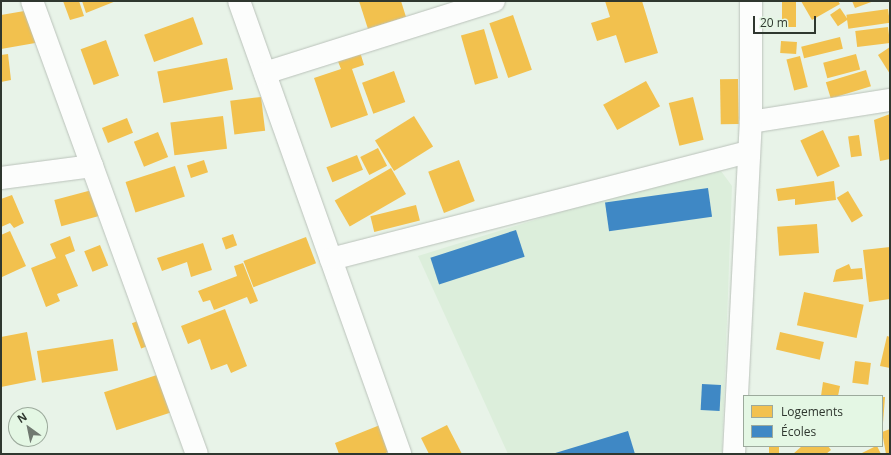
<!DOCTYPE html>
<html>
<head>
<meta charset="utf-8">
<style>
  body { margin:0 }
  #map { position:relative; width:891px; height:455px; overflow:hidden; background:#e8f3e8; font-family:"Open Sans",sans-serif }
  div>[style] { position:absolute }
  .built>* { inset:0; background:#dceedb }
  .homes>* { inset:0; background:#f2c14e; transform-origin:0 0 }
  .schools>* { inset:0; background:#3f88c5; transform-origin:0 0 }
  .roads { filter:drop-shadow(0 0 1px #bac2ba) drop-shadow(0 0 1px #bac2ba) }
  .street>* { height:22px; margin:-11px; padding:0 11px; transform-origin:11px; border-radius:11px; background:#fcfdfc }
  span { translate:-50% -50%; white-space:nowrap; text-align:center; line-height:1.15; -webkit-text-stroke:4px #e4f7e4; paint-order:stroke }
  .frame { position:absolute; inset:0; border:2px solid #2f372f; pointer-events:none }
  .legend { position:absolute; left:743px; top:395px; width:140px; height:52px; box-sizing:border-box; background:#e4f7e4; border:1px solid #9caa9c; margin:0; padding:5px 7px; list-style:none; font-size:12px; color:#2f372f }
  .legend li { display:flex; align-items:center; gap:8px; height:20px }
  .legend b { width:20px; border:1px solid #9caa9c }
  .north { position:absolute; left:8px; top:407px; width:40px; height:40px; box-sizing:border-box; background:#e4f7e4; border:1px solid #9caa9c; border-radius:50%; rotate:327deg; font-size:11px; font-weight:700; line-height:16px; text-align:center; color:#2f372f }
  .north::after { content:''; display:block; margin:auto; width:14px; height:18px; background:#707970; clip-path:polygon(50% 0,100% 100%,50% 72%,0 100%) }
  .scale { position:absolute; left:753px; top:16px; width:63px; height:18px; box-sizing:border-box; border:2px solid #2f372f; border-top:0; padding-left:5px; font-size:12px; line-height:14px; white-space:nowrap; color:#2f372f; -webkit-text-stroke:3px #e4f7e4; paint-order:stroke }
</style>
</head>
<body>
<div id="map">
  <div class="built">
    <div style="clip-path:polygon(721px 171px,732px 186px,722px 452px,508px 454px,418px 256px,596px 201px)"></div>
  </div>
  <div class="homes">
    <div style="clip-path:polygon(63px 1px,79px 1px,84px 16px,70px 20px)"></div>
    <div style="clip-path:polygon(82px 1px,116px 1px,86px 13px)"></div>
    <div style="clip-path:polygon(359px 1px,401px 1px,406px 17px,368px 29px)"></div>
    <div style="clip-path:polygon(605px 1px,642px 1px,658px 53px,625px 63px,616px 35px,597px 41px,591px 23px,610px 17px)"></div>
    <div style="left:782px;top:1px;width:14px;height:26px"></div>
    <div style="clip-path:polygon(801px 1px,838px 1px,840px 4px,812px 20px)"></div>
    <div style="clip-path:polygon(852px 1px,874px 1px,855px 8px)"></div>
    <div style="left:840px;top:8px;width:14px;height:12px;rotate:56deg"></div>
    <div style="clip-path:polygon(36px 9px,41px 42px,1px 49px,1px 15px)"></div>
    <div style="left:888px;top:9px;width:14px;height:42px;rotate:82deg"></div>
    <div style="left:513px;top:15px;width:58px;height:25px;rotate:71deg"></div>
    <div style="left:193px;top:17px;width:29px;height:52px;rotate:70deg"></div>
    <div style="left:888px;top:27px;width:16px;height:33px;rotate:83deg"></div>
    <div style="left:484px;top:29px;width:51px;height:24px;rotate:74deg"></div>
    <div style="left:840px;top:37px;width:12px;height:40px;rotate:76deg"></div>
    <div style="left:106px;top:40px;width:38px;height:27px;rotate:70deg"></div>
    <div style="left:781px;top:41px;width:16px;height:12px;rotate:4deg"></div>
    <div style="clip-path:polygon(890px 47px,890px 74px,878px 55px)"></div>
    <div style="clip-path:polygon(360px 52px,364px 65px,352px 69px,368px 115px,331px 128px,314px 78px,341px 69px,337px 59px)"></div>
    <div style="clip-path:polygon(8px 54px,11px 80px,1px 82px,1px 55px)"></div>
    <div style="left:856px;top:54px;width:16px;height:34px;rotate:75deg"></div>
    <div style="left:800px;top:56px;width:32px;height:14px;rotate:76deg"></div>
    <div style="left:227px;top:58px;width:32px;height:71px;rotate:79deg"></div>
    <div style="left:866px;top:70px;width:17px;height:42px;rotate:73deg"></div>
    <div style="left:394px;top:71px;width:33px;height:34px;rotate:70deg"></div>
    <div style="left:738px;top:79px;width:45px;height:18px;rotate:89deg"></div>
    <div style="left:646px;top:81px;width:29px;height:49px;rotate:61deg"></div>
    <div style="left:261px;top:97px;width:34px;height:31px;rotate:83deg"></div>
    <div style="left:693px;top:97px;width:44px;height:25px;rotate:76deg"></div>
    <div style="clip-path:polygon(890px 114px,890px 159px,880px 161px,874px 120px)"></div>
    <div style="left:223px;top:116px;width:33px;height:53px;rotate:83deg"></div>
    <div style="left:414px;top:116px;width:36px;height:46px;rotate:58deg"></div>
    <div style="left:127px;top:118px;width:16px;height:27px;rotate:68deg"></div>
    <div style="left:823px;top:130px;width:40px;height:25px;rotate:65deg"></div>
    <div style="left:158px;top:132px;width:27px;height:26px;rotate:68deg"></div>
    <div style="left:859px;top:135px;width:21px;height:11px;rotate:82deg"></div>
    <div style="left:378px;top:148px;width:20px;height:20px;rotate:63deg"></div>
    <div style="left:357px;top:155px;width:16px;height:33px;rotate:68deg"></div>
    <div style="left:204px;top:160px;width:13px;height:18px;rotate:72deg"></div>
    <div style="left:459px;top:160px;width:44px;height:33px;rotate:69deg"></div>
    <div style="left:175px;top:166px;width:32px;height:52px;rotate:72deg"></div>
    <div style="left:391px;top:168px;width:30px;height:65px;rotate:60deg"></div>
    <div style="clip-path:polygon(834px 181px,836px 200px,795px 205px,795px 199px,778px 201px,776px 189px)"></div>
    <div style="left:92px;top:190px;width:27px;height:39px;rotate:75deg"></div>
    <div style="left:848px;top:191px;width:29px;height:13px;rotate:59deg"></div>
    <div style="clip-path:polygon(12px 195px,24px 223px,14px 228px,10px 223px,1px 227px,1px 199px)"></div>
    <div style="left:416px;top:205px;width:16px;height:47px;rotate:76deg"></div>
    <div style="left:817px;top:224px;width:29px;height:40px;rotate:86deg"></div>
    <div style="clip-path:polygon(10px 231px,26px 266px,2px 277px,1px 235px)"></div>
    <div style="left:233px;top:234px;width:12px;height:12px;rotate:70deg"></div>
    <div style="clip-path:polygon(70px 236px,75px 251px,65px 255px,78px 286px,57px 294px,60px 301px,46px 307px,31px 268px,56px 258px,50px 244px)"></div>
    <div style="left:306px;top:237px;width:28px;height:67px;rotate:69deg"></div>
    <div style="clip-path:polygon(203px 243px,212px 270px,191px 277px,187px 262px,162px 271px,157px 258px)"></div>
    <div style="left:100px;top:245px;width:22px;height:17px;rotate:68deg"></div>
    <div style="clip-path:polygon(890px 247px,890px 299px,869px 302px,863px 250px)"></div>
    <div style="clip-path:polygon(243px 263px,258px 301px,250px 304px,247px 297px,214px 310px,210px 300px,203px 302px,198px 291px,237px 276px,234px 266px)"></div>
    <div style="clip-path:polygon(849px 264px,851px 269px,862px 268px,863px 279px,833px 282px,836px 270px)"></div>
    <div style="left:804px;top:292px;width:61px;height:34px;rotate:12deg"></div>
    <div style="clip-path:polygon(225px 309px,247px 366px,231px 373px,227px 364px,211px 370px,200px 339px,188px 344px,181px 326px)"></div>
    <div style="left:146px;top:318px;width:27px;height:15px;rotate:70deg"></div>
    <div style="clip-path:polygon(27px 332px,36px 380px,1px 387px,1px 337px)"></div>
    <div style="left:780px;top:332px;width:45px;height:18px;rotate:13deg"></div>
    <div style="clip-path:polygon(887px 336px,890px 337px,890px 368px,880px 366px)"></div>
    <div style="left:113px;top:339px;width:32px;height:77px;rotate:81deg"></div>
    <div style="left:855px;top:361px;width:16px;height:22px;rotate:7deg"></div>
    <div style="left:163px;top:373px;width:40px;height:62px;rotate:72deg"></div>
    <div style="clip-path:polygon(823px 382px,840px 386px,838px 396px,821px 396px)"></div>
    <div style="clip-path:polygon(882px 397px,885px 397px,883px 423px,882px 423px)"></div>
    <div style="clip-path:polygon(385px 423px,396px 449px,383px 454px,339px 454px,335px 443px)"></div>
    <div style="clip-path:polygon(447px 425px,462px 454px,429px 454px,421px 438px)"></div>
    <div style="clip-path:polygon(890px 429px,890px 454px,886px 454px,882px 432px)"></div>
    <div style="left:769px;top:446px;width:10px;height:8px"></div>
    <div style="clip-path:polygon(802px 446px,828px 446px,831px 450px,826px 454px,793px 454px)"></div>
    <div style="clip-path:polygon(877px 446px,881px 454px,860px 454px,876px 446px)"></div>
  </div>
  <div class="schools">
    <div style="left:708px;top:188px;width:29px;height:104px;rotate:82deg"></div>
    <div style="left:516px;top:230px;width:28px;height:90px;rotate:72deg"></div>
    <div style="left:702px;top:384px;width:19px;height:26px;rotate:3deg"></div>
    <div style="clip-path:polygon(628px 431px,635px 454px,552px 454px)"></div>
  </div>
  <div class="roads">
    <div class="street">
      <div style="left:32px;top:1px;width:482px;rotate:70deg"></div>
      <div style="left:239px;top:1px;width:481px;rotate:70.4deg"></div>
      <div style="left:265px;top:73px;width:240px;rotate:-17.5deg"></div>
      <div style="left:751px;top:122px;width:141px;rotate:-9deg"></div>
      <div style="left:1px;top:178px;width:92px;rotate:-7.5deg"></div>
      <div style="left:331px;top:259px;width:431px;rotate:-14.4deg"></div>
      <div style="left:734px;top:454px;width:332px;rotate:-87.1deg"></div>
      <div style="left:751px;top:122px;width:121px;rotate:-90deg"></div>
    </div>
  </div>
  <div class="frame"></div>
  <ul class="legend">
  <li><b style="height:11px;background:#f2c14e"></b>Logements</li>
  <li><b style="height:11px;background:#3f88c5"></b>Écoles</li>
  </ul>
  <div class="north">N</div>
  <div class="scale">20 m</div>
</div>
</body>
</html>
